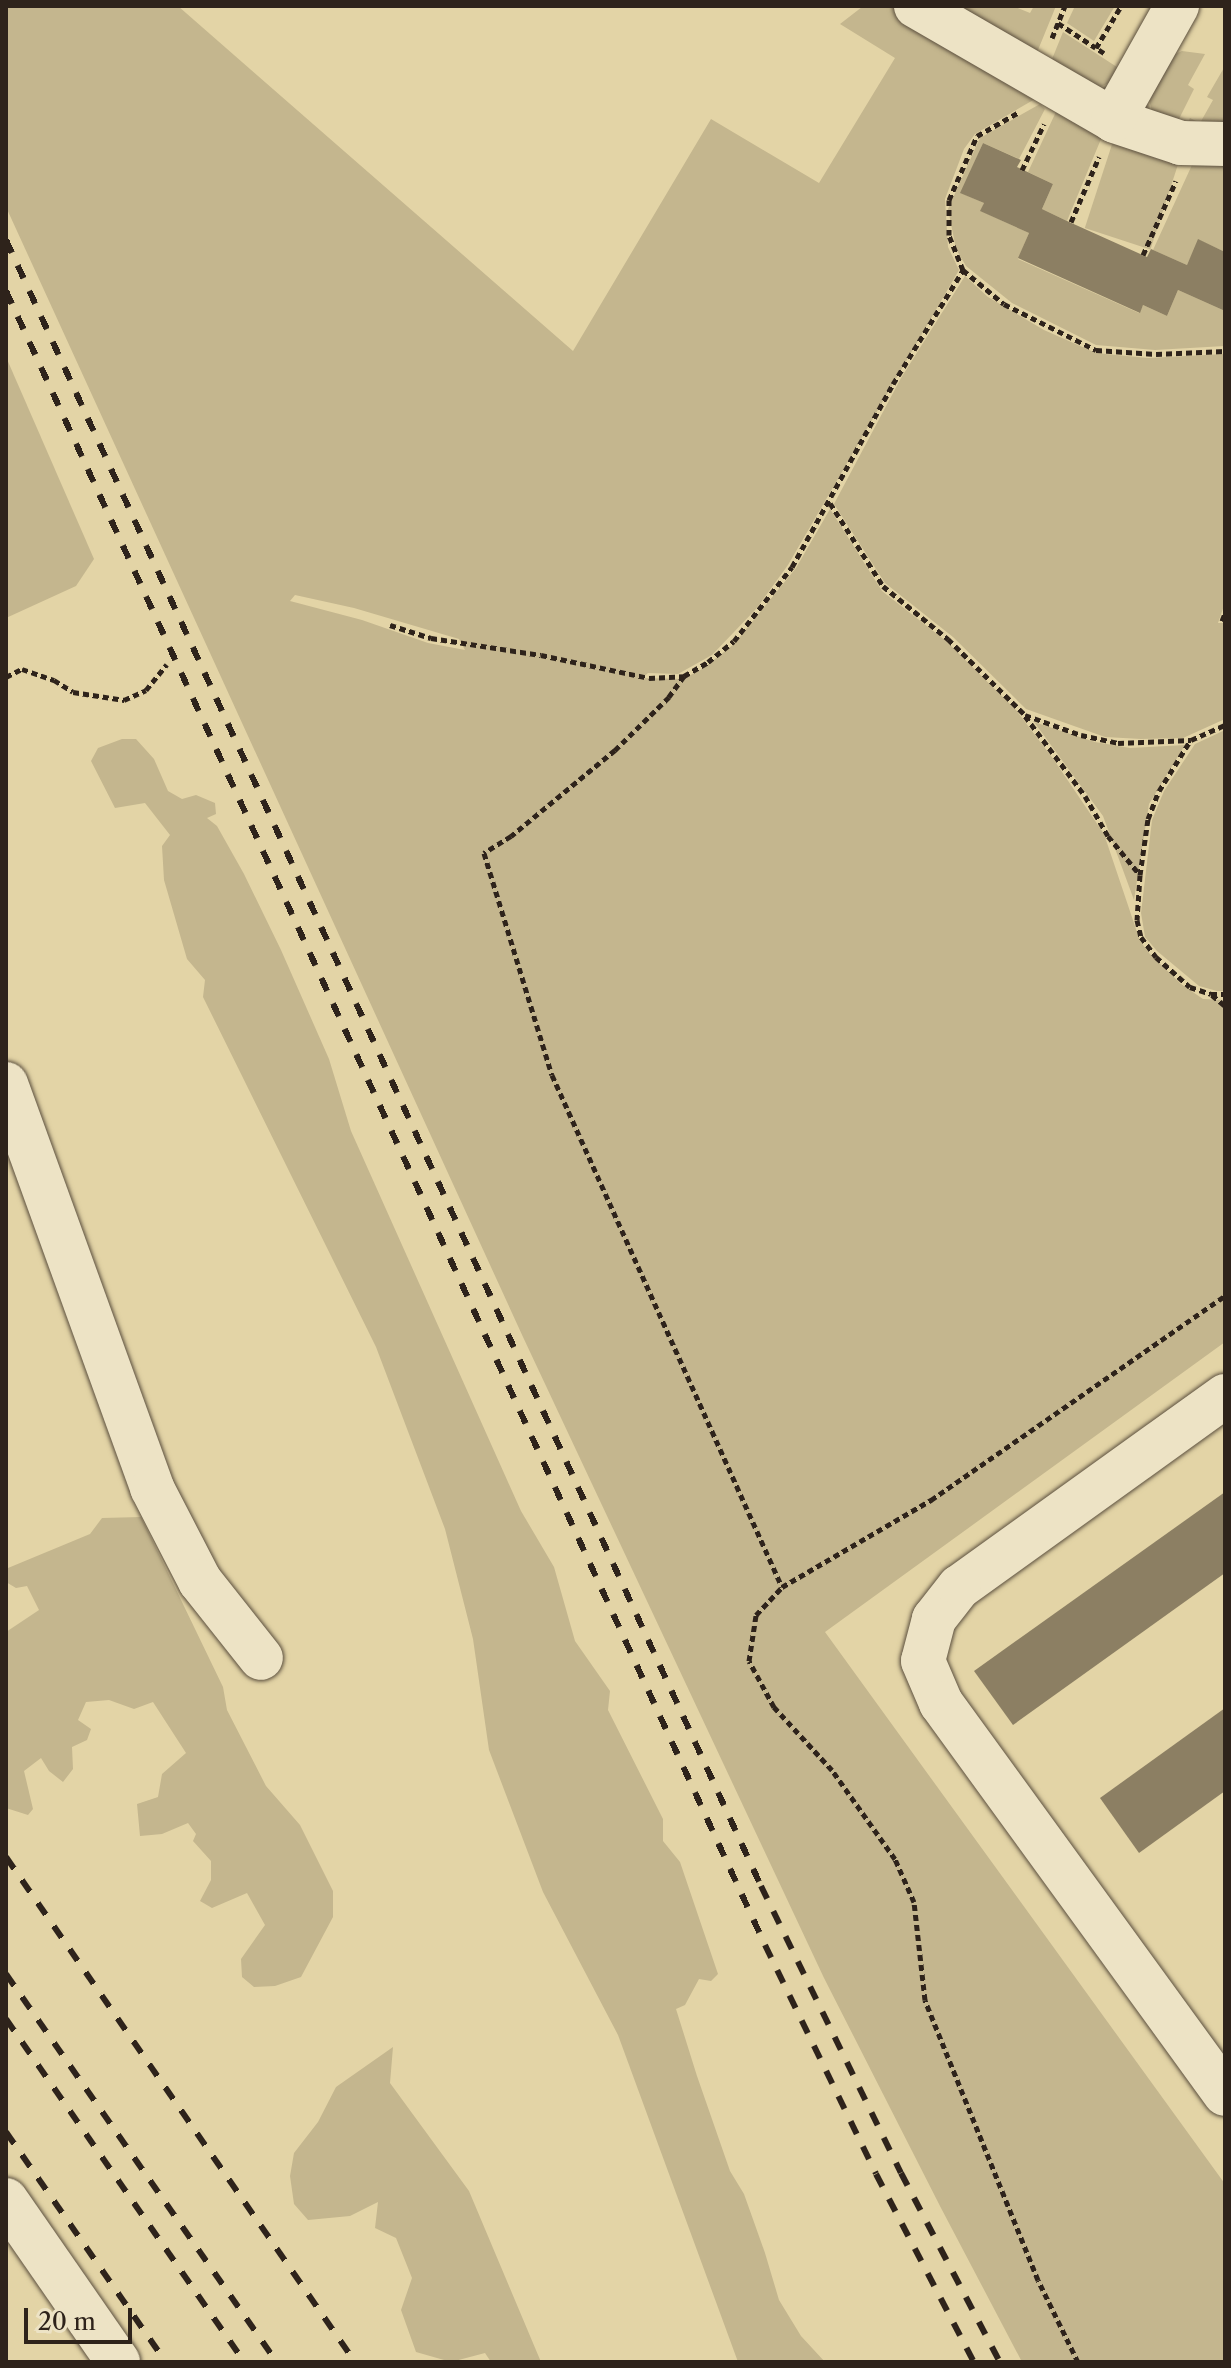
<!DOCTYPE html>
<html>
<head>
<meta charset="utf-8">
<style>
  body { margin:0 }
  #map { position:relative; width:1231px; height:2368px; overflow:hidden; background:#e3d4a6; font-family:"Libre Caslon Text",serif }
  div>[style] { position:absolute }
  .green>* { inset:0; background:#c4b68e; transform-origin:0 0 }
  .building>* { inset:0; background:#8c7f63 }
  .path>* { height:5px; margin-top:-2.5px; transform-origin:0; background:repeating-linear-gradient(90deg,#2e231b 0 6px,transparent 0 10px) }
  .roads { filter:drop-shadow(0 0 2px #5b4f3e) drop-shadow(0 0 2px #5b4f3e) }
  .minor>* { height:44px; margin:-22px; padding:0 22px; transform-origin:22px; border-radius:22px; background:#ede3c5 }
  .rail>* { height:6px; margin-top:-3px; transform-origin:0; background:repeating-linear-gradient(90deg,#2e231b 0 14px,transparent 0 28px) }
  span { translate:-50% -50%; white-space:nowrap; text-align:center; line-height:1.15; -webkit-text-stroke:7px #ede3c5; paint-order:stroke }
  .frame { position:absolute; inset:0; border:8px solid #2e231b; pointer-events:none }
  .scale { position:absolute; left:24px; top:2308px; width:108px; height:36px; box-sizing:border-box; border:4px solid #2e231b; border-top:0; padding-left:10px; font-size:24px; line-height:28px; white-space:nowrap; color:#2e231b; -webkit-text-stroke:6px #ede3c5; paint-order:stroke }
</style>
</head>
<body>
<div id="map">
  <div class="green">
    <div style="clip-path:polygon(evenodd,6px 6px,178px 6px,573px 351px,711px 119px,819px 183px,895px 58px,840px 24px,862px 7px,892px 6px,907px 11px,1035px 99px,975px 134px,964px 149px,945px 199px,948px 247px,959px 270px,788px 565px,756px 609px,712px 655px,678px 674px,648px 673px,642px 678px,683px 679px,702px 669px,734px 644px,796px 568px,830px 509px,882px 591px,946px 641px,1016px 710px,1054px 760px,1104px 834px,1140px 941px,1149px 953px,1181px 984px,1203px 999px,1225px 1000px,1225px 1342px,825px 1632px,1225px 2184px,1225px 2362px,1022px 2362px,941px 2208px,824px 1978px,523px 1337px,6px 207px,6px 6px,295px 595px,354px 608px,459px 639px,465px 650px,428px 643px,362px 620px,290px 601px,295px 595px)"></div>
    <div style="clip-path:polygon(930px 6px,1013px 6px,1030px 13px,1034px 6px,1056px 6px,1038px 50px,1031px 56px)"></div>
    <div style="clip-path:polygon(1075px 6px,1115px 6px,1094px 41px,1067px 23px)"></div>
    <div style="clip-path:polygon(1063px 32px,1120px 69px,1111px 82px,1094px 90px,1050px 64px)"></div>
    <div style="clip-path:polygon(1182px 51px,1205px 54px,1188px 85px,1194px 89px,1174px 129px,1152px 111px,1149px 100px,1171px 56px)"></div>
    <div style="clip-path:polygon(1225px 66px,1224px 134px,1183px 132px,1190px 118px,1200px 123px,1213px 100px,1207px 97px)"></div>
    <div style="clip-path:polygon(1061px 101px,1106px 127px,1067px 221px,1042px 209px,1053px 184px,1028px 172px)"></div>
    <div style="clip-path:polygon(1040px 104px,1045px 109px,1019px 159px,983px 143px,961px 193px,984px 203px,981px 211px,1029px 233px,1018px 259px,1139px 313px,1143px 305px,1167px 316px,1178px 290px,1225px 311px,1225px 346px,1155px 350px,1096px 345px,1012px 303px,966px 266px,956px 249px,948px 209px,980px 138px)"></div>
    <div style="left:1116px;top:132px;width:69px;height:101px;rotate:18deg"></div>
    <div style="clip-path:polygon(1197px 154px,1225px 155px,1225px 252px,1199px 240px,1187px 265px,1153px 250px)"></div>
    <div style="clip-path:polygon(965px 276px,988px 297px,1044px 330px,1096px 353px,1148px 358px,1225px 354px,1225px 603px,1218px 623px,1225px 623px,1225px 719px,1183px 738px,1141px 739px,1105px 737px,1026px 709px,953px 637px,885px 583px,834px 504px,901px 378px)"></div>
    <div style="clip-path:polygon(6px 357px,94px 559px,76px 586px,6px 618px)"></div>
    <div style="clip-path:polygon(1034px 722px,1095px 742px,1130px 748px,1185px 745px,1149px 804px,1134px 900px,1103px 816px)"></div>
    <div style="clip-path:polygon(1225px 730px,1225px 991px,1217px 991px,1199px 986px,1157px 951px,1145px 937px,1141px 913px,1152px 820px,1164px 791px,1195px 744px)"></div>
    <div style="clip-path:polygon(122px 739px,136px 739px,154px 759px,168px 791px,182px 799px,196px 795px,215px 803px,216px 814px,207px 818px,217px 826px,244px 874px,281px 950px,329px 1059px,351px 1131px,521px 1511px,554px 1567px,575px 1641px,610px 1691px,608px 1710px,663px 1819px,663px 1841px,680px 1862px,718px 1974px,711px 1981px,699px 1979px,685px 2005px,676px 2009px,697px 2076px,730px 2171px,744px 2194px,765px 2253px,779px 2300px,801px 2336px,825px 2362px,738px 2362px,618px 2035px,543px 1892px,489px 1750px,473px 1639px,445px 1529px,376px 1347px,203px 997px,205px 980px,187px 959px,164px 880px,162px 846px,170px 835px,145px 803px,115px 808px,91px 761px,98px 748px)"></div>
    <div style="clip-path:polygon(141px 1517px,223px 1687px,227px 1710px,266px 1786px,300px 1825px,333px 1891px,333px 1917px,301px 1977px,275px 1986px,254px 1987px,242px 1977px,241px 1959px,265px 1925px,247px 1893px,212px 1908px,200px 1901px,211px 1880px,211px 1861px,193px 1841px,196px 1834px,188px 1823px,162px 1834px,140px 1836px,137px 1804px,158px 1797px,162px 1774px,186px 1753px,153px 1702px,134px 1709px,109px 1700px,86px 1702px,78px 1720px,91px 1729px,87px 1740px,72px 1747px,73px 1769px,63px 1782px,49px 1771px,41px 1758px,24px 1771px,33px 1809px,28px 1815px,6px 1808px,6px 1632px,39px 1610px,27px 1586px,16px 1588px,6px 1582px,8px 1568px,90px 1534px,102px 1518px)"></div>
    <div style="clip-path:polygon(393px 2047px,390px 2083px,469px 2191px,541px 2362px,491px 2362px,485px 2353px,451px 2362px,416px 2352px,401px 2310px,412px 2278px,396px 2238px,375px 2228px,378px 2202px,350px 2216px,308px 2220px,294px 2204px,290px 2176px,294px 2153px,318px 2122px,336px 2087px)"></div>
  </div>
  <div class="building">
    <div style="clip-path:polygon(983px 143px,1021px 160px,1017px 167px,1053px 184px,1042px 209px,1067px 221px,1147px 257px,1151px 249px,1187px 265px,1198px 239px,1225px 252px,1225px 311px,1178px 290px,1167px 316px,1143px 305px,1140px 313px,1018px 258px,1029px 233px,980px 211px,984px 203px,960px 193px)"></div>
    <div style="clip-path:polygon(1225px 1492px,1225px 1573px,1013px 1725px,974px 1671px)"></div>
    <div style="clip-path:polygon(1225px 1708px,1225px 1791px,1139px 1853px,1100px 1798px)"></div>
  </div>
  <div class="path">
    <div style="left:1058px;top:23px;width:45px;rotate:33.3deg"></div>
    <div style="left:1052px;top:38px;width:35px;rotate:-68deg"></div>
    <div style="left:1104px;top:53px;width:9px;rotate:-148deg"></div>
    <div style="left:1096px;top:48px;width:49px;rotate:-59.2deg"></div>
    <div style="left:1022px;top:170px;width:51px;rotate:-64.4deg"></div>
    <div style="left:1071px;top:222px;width:71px;rotate:-66.7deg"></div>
    <div style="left:1143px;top:255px;width:81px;rotate:-66deg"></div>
    <div style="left:963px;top:270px;width:38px;rotate:-112deg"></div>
    <div style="left:949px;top:235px;width:35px;rotate:-90deg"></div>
    <div style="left:949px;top:200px;width:70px;rotate:-66.4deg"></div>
    <div style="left:977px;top:136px;width:48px;rotate:-29.7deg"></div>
    <div style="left:830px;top:503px;width:98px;rotate:57.4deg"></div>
    <div style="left:883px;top:586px;width:84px;rotate:39.2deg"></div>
    <div style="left:948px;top:639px;width:108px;rotate:44.6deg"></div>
    <div style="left:1025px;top:715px;width:59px;rotate:19.7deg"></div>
    <div style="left:1081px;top:735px;width:38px;rotate:12deg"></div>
    <div style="left:1118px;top:743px;width:73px;rotate:-2.4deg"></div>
    <div style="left:1191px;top:740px;width:37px;rotate:-24deg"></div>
    <div style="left:1222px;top:621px;width:9px;rotate:-69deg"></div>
    <div style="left:390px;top:625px;width:43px;rotate:17.6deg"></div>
    <div style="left:431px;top:638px;width:111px;rotate:8.8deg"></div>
    <div style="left:541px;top:655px;width:110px;rotate:12deg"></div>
    <div style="left:649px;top:678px;width:35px;rotate:-3deg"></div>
    <div style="left:684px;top:676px;width:28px;rotate:-30deg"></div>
    <div style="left:708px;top:662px;width:33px;rotate:-39deg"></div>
    <div style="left:734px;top:641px;width:94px;rotate:-51.9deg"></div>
    <div style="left:792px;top:567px;width:209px;rotate:-61.1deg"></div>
    <div style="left:893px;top:384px;width:134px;rotate:-58.4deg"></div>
    <div style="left:963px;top:270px;width:53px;rotate:39.7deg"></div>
    <div style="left:1004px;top:304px;width:103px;rotate:26.6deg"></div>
    <div style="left:1096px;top:350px;width:60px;rotate:3.8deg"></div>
    <div style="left:1156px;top:354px;width:69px;rotate:-2.5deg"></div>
    <div style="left:684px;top:676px;width:26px;rotate:126deg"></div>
    <div style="left:669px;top:697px;width:76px;rotate:135.5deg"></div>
    <div style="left:615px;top:750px;width:135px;rotate:140.4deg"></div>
    <div style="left:511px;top:836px;width:32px;rotate:148deg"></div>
    <div style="left:484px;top:853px;width:232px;rotate:73deg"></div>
    <div style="left:552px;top:1075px;width:561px;rotate:65.81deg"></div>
    <div style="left:6px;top:677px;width:18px;rotate:-27deg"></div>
    <div style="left:22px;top:669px;width:34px;rotate:19deg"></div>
    <div style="left:54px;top:680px;width:22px;rotate:32deg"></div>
    <div style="left:73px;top:692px;width:52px;rotate:8.9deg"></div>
    <div style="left:124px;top:700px;width:24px;rotate:-24deg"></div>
    <div style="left:146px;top:690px;width:33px;rotate:-51deg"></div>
    <div style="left:1025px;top:716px;width:100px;rotate:53.1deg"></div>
    <div style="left:1085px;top:796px;width:46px;rotate:60.1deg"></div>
    <div style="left:1108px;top:836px;width:50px;rotate:50.6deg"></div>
    <div style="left:1140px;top:875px;width:45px;rotate:93.8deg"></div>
    <div style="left:1137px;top:920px;width:17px;rotate:77deg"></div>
    <div style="left:1141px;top:937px;width:25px;rotate:53deg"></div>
    <div style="left:1156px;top:957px;width:45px;rotate:41.4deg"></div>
    <div style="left:1190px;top:987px;width:22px;rotate:18deg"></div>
    <div style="left:1211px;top:994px;width:14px"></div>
    <div style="left:1140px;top:875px;width:57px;rotate:-81.9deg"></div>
    <div style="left:1148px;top:819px;width:30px;rotate:-69deg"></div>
    <div style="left:1159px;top:791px;width:59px;rotate:-58.2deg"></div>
    <div style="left:1212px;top:995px;width:17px;rotate:40deg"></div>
    <div style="left:1078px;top:2362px;width:91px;rotate:-116deg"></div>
    <div style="left:1038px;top:2280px;width:302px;rotate:-112deg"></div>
    <div style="left:925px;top:2000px;width:99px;rotate:-96.4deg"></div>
    <div style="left:914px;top:1902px;width:47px;rotate:-113.8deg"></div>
    <div style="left:895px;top:1859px;width:109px;rotate:-125.3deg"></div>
    <div style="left:832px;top:1770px;width:86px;rotate:-132.6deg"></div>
    <div style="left:774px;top:1707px;width:52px;rotate:-118.5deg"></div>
    <div style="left:749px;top:1661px;width:47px;rotate:-81.3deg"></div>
    <div style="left:756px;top:1615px;width:38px;rotate:-47deg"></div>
    <div style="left:782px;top:1587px;width:173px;rotate:-30.3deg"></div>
    <div style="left:931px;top:1500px;width:358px;rotate:-34.8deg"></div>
  </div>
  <div class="roads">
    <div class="minor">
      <div style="left:916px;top:6px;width:230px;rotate:30deg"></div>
      <div style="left:1115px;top:121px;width:70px;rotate:18.4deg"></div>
      <div style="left:1181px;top:143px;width:44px;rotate:1.3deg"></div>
      <div style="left:1113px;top:120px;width:131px;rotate:-60.7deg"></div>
      <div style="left:6px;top:1084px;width:430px;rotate:70.1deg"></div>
      <div style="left:152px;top:1488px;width:105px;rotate:62.7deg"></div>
      <div style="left:200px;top:1581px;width:98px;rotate:51.6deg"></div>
      <div style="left:1225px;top:1396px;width:327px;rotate:144.3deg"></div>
      <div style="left:959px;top:1587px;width:41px;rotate:128deg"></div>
      <div style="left:934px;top:1619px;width:43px;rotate:104.7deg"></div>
      <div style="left:923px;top:1661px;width:46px;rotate:66.8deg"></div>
      <div style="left:941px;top:1703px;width:483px;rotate:54deg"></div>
      <div style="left:6px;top:2200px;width:197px;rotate:55.3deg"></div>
    </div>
  </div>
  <div class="rail">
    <div style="left:6px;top:240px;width:1811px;rotate:65.36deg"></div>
    <div style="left:761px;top:1886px;width:319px;rotate:64deg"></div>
    <div style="left:901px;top:2173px;width:213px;rotate:62.4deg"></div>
    <div style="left:6px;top:291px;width:1820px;rotate:65.35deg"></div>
    <div style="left:765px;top:1945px;width:254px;rotate:64.1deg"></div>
    <div style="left:876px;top:2174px;width:212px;rotate:62.5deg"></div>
    <div style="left:6px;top:1857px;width:614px;rotate:55.35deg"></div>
    <div style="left:6px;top:1974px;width:473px;rotate:55.1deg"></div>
    <div style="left:6px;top:2019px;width:417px;rotate:55.2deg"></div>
    <div style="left:6px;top:2132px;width:280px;rotate:55.2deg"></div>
  </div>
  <div class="frame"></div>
  <div class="scale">20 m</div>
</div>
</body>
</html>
